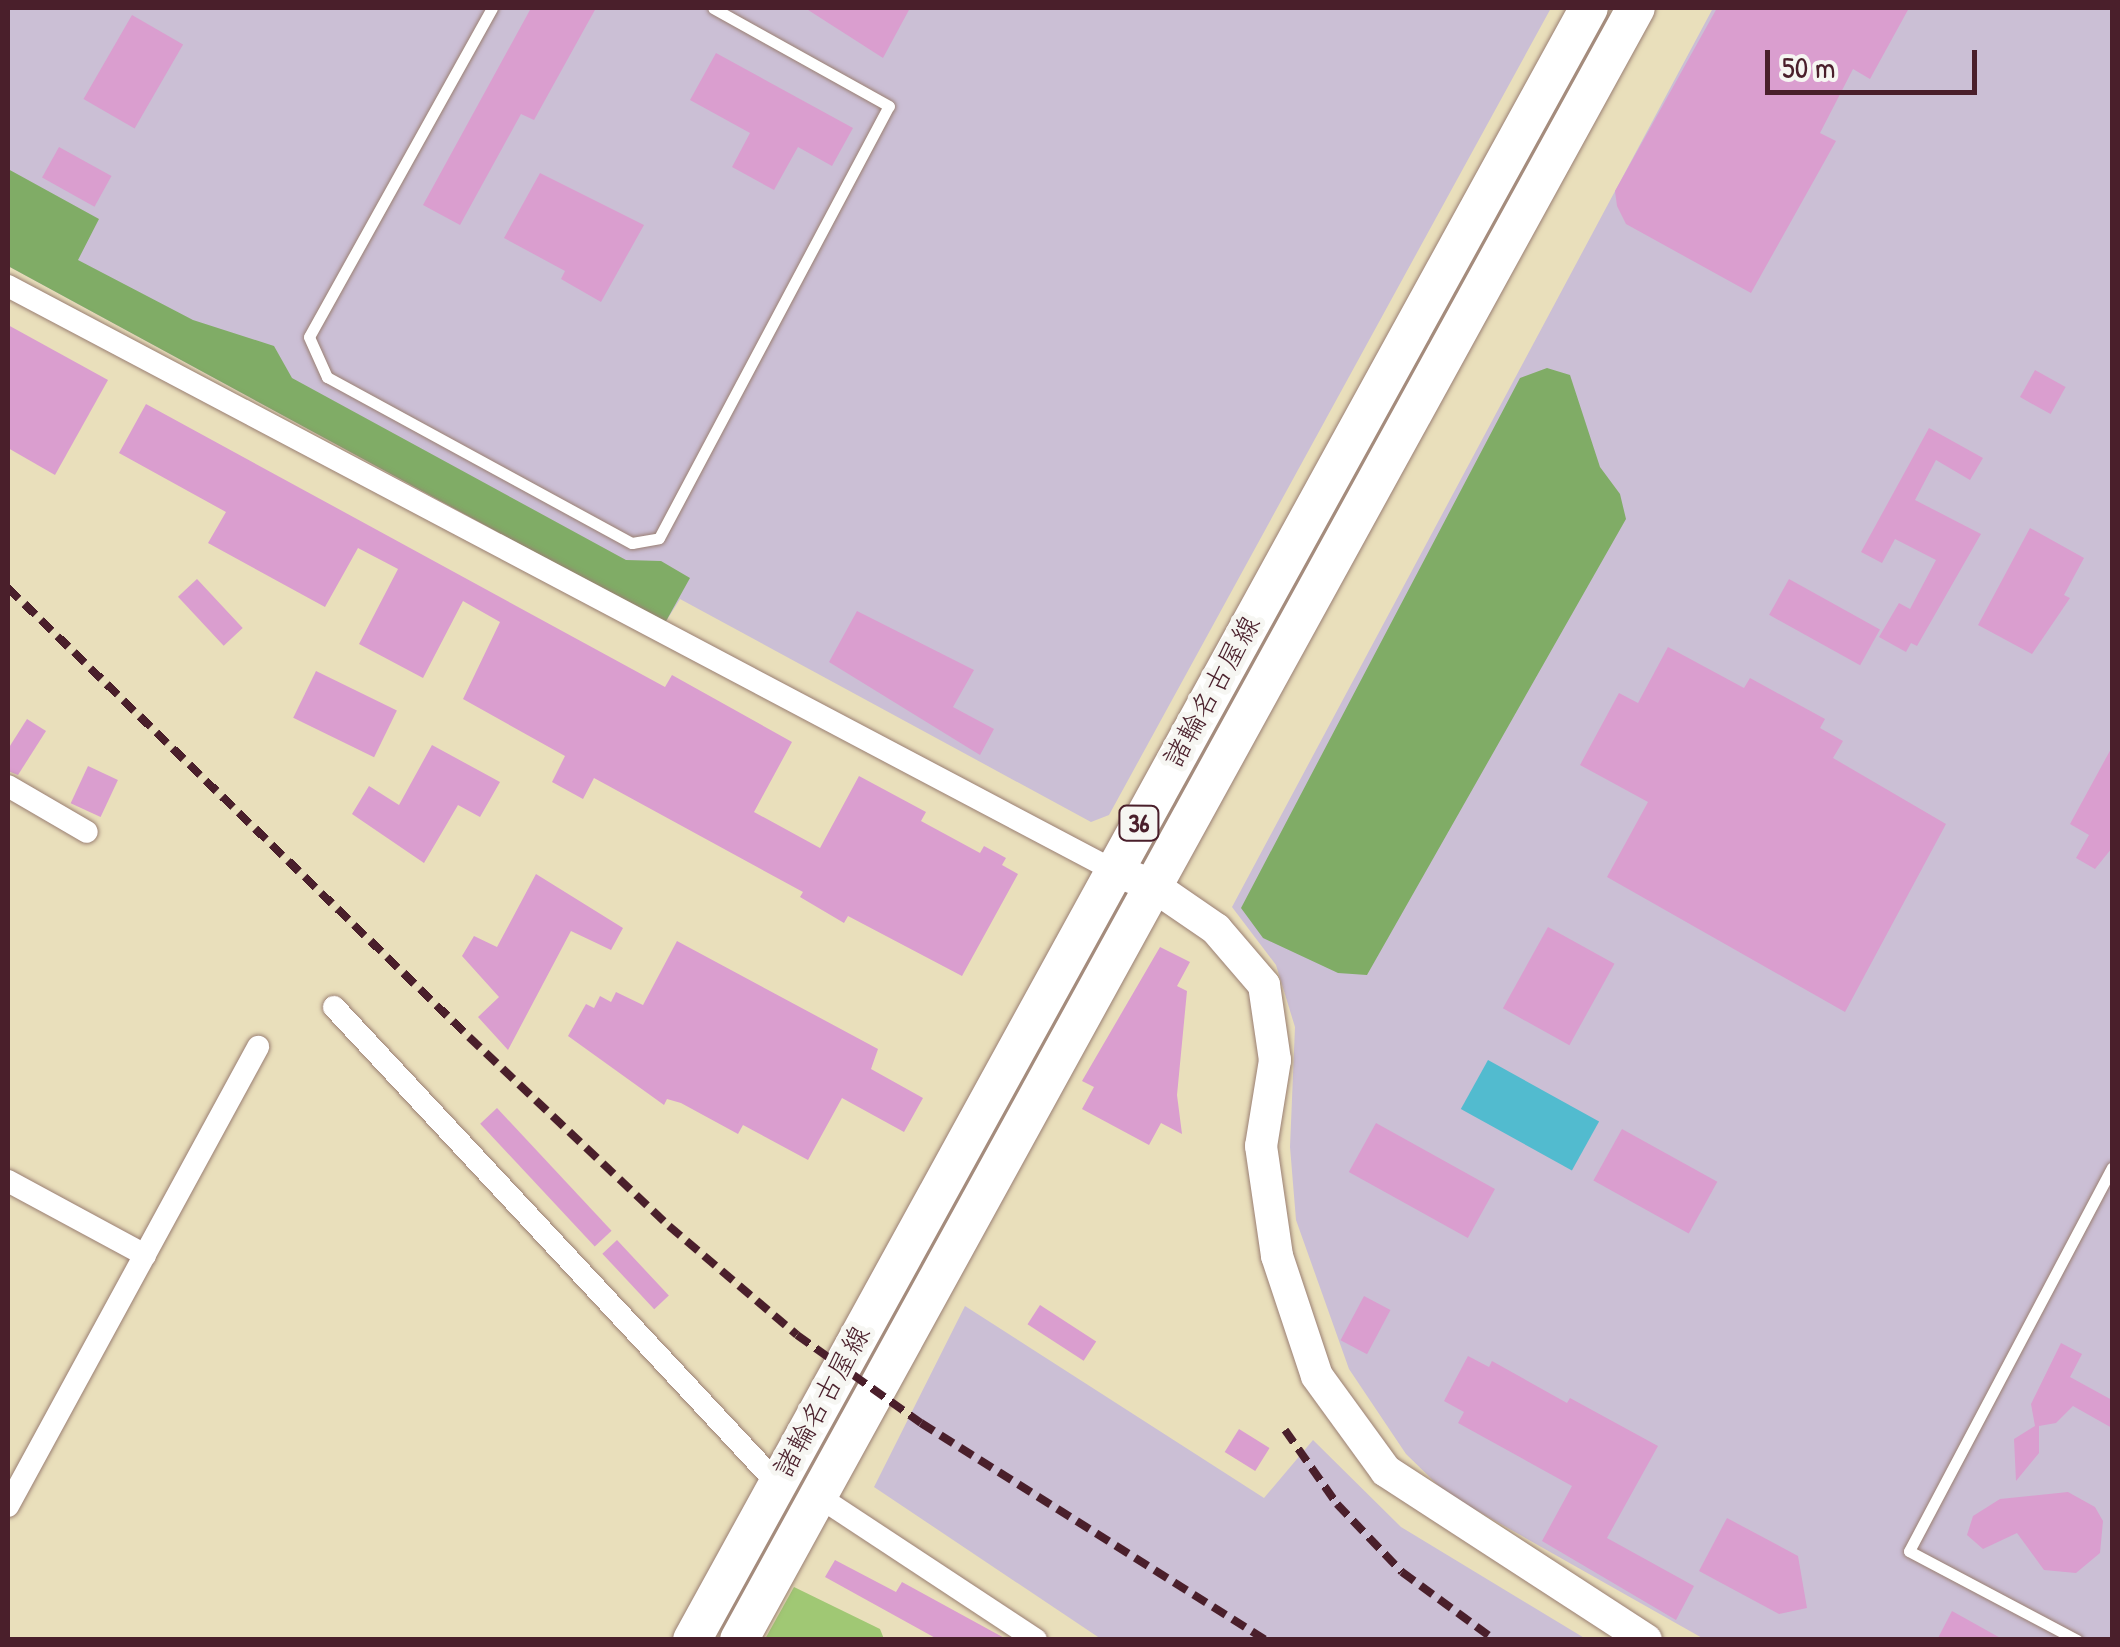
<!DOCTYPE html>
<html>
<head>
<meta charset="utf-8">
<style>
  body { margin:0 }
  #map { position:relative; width:2120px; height:1647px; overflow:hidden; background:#e9dfbb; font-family:"Patrick Hand","Klee One",sans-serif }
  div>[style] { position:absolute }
  .industrial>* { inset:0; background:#cbbfd5 }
  .green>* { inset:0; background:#a0c874 }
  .forest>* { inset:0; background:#80ac66 }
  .water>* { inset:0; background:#52bbcf; transform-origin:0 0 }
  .building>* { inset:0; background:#da9ecf; transform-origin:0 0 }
  .roads { filter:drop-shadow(0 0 2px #9a7f73) drop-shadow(0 0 2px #9a7f73) }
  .lane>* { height:11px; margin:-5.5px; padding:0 5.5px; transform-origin:5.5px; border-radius:5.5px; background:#fff }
  .street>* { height:22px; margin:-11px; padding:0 11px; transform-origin:11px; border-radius:11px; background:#fff }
  .secondary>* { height:32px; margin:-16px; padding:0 16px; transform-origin:16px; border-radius:16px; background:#fff }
  .primary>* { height:38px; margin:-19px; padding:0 19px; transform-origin:19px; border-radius:19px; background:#fff }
  .rail>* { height:8px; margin-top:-4px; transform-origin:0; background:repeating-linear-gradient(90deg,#4a1f2b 0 15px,transparent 0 23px) }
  span { translate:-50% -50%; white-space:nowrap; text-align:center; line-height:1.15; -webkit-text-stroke:10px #f6f6f2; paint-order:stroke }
  .shield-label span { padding:2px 8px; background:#f6f6f2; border:2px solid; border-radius:8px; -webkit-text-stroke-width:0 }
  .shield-label { font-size:25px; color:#4a1f2b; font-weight:700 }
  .street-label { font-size:28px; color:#4a1f2b }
  .frame { position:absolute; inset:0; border:10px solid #4a1f2b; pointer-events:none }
  .scale { position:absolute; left:1765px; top:50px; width:212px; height:45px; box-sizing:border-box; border:5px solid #4a1f2b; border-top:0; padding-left:12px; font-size:30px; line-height:35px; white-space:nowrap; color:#4a1f2b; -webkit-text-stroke:8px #f6f6f2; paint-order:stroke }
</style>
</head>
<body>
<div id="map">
  <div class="industrial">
    <div style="clip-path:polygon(8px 8px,1551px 8px,1109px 815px,1091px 822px,680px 599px,665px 623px,8px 266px)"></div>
    <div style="clip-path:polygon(1713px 8px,2112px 8px,2112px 1639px,1704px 1639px,1446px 1493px,1406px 1454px,1349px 1369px,1296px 1220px,1290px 1147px,1295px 1027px,1276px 965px,1232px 907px)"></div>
    <div style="clip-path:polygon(965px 1306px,1264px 1498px,1313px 1440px,1401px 1527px,1586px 1639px,1101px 1639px,874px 1487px)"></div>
  </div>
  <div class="green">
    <div style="clip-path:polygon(794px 1587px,880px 1629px,884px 1639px,765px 1639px)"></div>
  </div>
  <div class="forest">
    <div style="clip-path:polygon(8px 169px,99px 219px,78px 260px,193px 320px,274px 346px,292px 378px,626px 560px,661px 561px,690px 578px,665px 623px,8px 266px)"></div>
    <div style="clip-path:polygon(1547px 368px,1570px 375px,1600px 467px,1620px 494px,1626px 519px,1367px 975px,1338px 973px,1263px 938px,1241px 908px,1520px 378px)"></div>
  </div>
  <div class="water">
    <div style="left:1488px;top:1060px;width:127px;height:56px;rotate:29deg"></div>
  </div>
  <div class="building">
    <div style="clip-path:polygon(531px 8px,596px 8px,534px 120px,521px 114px,460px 225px,423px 205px)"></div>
    <div style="clip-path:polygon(805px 8px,910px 8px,883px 58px)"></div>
    <div style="clip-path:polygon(1717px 8px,1909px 8px,1870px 79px,1853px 69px,1820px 133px,1836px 141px,1751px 293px,1626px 224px,1617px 206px,1615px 191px)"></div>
    <div style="left:132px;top:15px;width:59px;height:97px;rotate:30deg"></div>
    <div style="clip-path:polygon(716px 53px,853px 128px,832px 166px,798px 147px,774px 190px,732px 167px,750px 133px,690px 100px)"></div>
    <div style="left:59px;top:147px;width:60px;height:35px;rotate:29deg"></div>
    <div style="clip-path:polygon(540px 173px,644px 225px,601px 302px,561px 279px,565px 271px,504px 238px)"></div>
    <div style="clip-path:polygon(8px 325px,108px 380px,55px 475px,8px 448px)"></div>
    <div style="left:2035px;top:370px;width:35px;height:31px;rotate:29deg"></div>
    <div style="clip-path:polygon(146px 404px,665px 687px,672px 675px,792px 742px,754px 812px,820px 848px,859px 776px,926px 812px,921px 821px,980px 853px,984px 846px,1006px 858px,1002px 865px,1018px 874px,962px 976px,848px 916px,844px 923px,800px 897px,803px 892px,594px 778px,583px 799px,552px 782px,565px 756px,463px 699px,500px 622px,463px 601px,423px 678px,359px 644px,398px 569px,358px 548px,325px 607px,208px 543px,226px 512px,119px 453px)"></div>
    <div style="clip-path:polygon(1929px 428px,1983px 458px,1970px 480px,1936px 460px,1915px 500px,1981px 534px,1917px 646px,1911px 643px,1906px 652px,1879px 637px,1899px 603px,1910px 609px,1936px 560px,1895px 539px,1882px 563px,1861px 552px)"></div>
    <div style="clip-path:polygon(2030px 528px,2084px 558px,2064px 595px,2070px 598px,2032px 654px,1978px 625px)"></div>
    <div style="left:197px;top:579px;width:67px;height:26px;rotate:47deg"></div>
    <div style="left:1789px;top:579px;width:104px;height:41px;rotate:29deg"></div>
    <div style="clip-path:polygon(857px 611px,974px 670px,953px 707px,994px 729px,980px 755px,829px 662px)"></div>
    <div style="clip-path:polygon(1668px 647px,1744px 688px,1750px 678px,1825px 719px,1820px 728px,1843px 741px,1833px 758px,1946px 824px,1845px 1012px,1607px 877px,1648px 802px,1580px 765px,1619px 693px,1638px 703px)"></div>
    <div style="left:316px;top:671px;width:90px;height:52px;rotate:26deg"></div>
    <div style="clip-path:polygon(27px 719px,46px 731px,18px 775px,8px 771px,8px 749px)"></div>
    <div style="clip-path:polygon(432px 745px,500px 782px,480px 817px,458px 805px,424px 863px,352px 814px,369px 786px,399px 805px)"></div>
    <div style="clip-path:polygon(2112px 747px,2112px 848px,2095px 869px,2076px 858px,2089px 835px,2070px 824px)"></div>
    <div style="left:88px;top:766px;width:33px;height:41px;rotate:25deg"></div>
    <div style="clip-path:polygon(536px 874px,623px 928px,611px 950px,571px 931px,508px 1050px,478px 1017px,499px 997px,462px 956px,474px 936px,497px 947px)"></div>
    <div style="left:1548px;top:927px;width:76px;height:93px;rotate:29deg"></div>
    <div style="clip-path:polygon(677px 941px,878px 1049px,871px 1069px,923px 1098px,904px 1132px,842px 1098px,808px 1160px,743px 1125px,738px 1134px,681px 1103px,667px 1099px,664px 1105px,568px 1036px,586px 1004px,594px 1008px,600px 996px,611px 1002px,616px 992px,643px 1005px)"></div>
    <div style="clip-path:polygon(1160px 947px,1190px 962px,1177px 986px,1187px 991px,1177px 1095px,1182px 1134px,1161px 1123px,1149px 1145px,1082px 1109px,1094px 1087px,1082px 1081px)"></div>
    <div style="left:497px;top:1108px;width:168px;height:23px;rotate:47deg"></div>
    <div style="left:1376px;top:1123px;width:136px;height:56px;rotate:29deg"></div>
    <div style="left:1622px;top:1129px;width:109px;height:59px;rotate:29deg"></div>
    <div style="left:617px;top:1240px;width:76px;height:20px;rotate:47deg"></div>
    <div style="left:1364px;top:1296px;width:30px;height:50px;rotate:28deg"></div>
    <div style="left:1040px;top:1305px;width:67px;height:23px;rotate:33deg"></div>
    <div style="clip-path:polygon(2061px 1343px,2082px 1354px,2070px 1377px,2112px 1400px,2112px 1428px,2073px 1406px,2056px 1423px,2039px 1426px,2039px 1453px,2016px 1481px,2014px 1439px,2035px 1426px,2031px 1404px)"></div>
    <div style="clip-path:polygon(1468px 1356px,1489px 1367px,1492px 1361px,1567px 1403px,1570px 1398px,1658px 1446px,1607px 1538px,1694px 1586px,1676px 1620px,1542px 1541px,1572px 1486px,1458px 1423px,1464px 1412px,1444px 1401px)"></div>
    <div style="left:1239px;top:1429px;width:36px;height:27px;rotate:32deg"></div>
    <div style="clip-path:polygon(2068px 1492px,2095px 1507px,2103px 1521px,2100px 1553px,2076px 1573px,2044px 1570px,2017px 1533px,1983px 1549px,1967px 1535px,1973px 1516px,2000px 1499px)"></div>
    <div style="clip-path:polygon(1727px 1518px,1798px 1556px,1807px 1608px,1779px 1614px,1699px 1571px)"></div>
    <div style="clip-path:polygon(835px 1560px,896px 1592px,902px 1582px,1008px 1640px,939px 1640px,825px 1577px)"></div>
    <div style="clip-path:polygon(1952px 1611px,2004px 1640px,1937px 1640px)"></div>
  </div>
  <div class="roads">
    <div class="lane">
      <div style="left:492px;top:8px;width:376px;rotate:119.1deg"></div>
      <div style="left:309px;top:337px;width:44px;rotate:65.8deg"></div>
      <div style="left:327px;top:377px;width:347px;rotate:28.6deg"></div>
      <div style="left:632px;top:543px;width:27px;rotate:-10deg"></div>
      <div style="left:659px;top:538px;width:489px;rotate:-62deg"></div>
      <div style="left:889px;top:106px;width:201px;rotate:-150.9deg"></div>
      <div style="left:2077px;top:1640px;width:190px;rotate:-152.1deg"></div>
      <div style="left:1909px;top:1551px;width:434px;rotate:-62.1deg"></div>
    </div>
    <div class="street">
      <div style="left:8px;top:286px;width:1250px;rotate:27.86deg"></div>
      <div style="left:8px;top:786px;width:91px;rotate:30.2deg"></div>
      <div style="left:334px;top:1007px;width:650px;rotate:47.06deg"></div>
      <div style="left:8px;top:1181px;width:156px;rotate:28.4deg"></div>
      <div style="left:818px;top:1496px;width:261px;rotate:33.4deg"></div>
      <div style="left:8px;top:1506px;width:523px;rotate:-61.42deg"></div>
    </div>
    <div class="secondary">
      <div style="left:1113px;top:870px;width:42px;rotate:21deg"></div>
      <div style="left:1152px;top:885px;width:78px;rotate:34.5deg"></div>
      <div style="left:1216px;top:929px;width:74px;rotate:49.4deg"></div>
      <div style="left:1264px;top:985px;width:76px;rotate:81.7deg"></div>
      <div style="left:1275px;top:1060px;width:87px;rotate:99.2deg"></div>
      <div style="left:1261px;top:1146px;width:111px;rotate:81.7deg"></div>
      <div style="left:1277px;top:1256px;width:126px;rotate:71.6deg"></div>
      <div style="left:1317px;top:1376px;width:117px;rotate:54deg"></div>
      <div style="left:1386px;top:1471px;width:310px;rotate:33deg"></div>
    </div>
    <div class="primary">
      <div style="left:692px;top:1640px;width:1862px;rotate:-61.21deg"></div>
      <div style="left:739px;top:1640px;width:1862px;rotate:-61.21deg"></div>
    </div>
  </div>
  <div class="rail">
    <div style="left:8px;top:588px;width:644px;rotate:44.24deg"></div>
    <div style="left:469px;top:1037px;width:275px;rotate:43.4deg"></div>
    <div style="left:669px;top:1226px;width:168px;rotate:40.4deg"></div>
    <div style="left:797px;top:1335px;width:152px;rotate:35.4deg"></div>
    <div style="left:921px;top:1423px;width:408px;rotate:32.2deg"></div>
    <div style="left:1285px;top:1430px;width:90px;rotate:54.9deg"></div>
    <div style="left:1337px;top:1504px;width:94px;rotate:46.3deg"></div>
    <div style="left:1402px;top:1572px;width:115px;rotate:36.2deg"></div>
  </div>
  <div class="shield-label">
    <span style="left:1139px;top:823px">36</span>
  </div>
  <div class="street-label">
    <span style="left:1211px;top:691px;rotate:-61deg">諸輪名古屋線</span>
    <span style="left:821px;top:1401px;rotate:-61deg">諸輪名古屋線</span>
  </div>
  <div class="frame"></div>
  <div class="scale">50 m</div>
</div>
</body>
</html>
